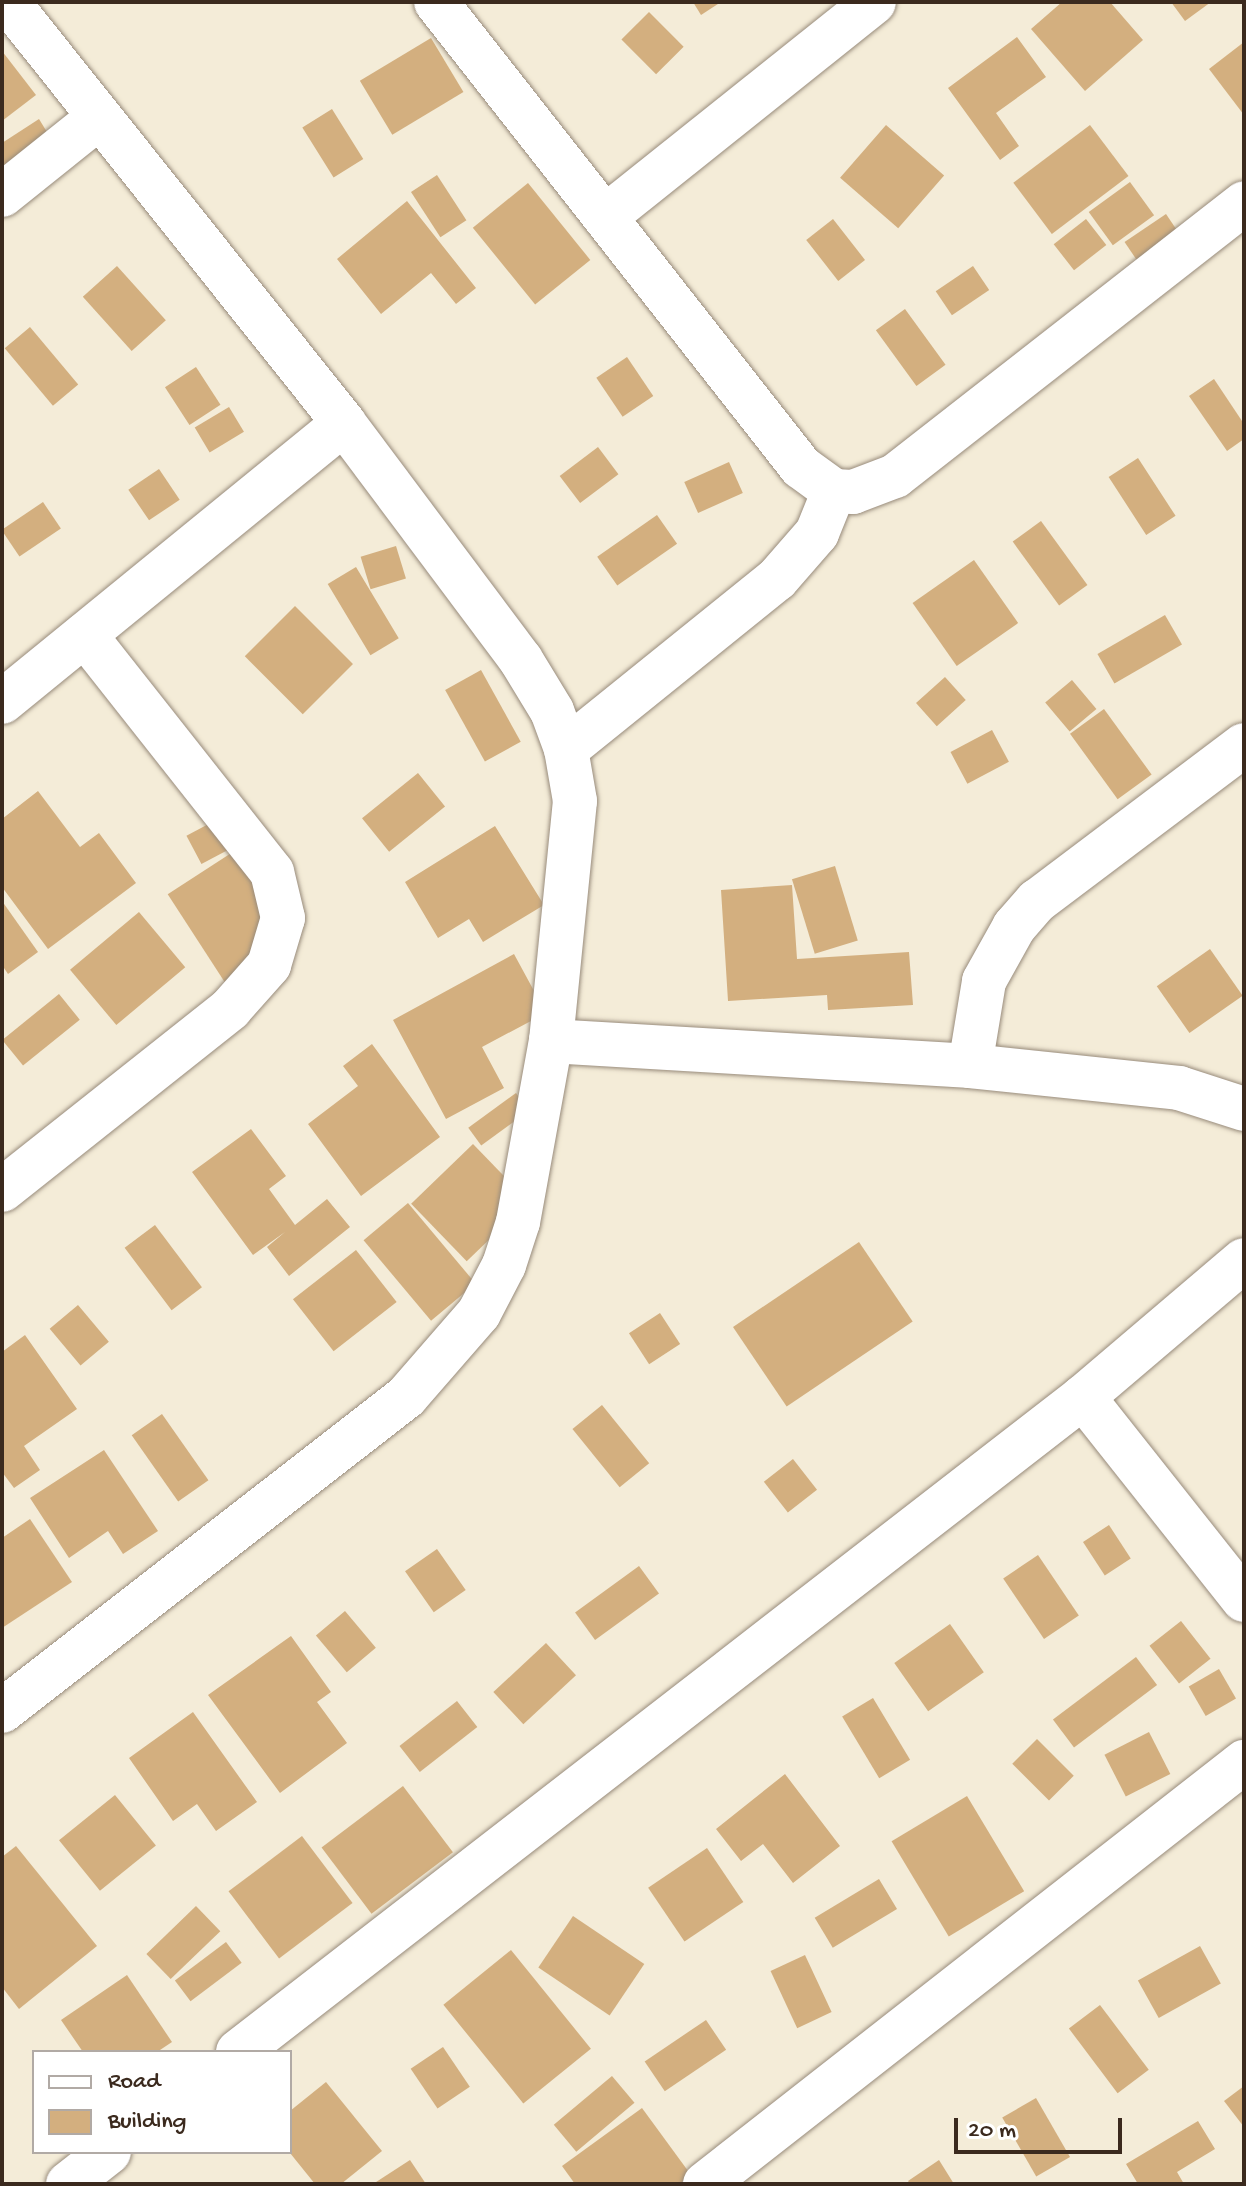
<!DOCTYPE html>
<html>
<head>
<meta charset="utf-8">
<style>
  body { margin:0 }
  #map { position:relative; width:1246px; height:2186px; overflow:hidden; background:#f4ecd8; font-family:"Gochi Hand",sans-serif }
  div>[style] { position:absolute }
  .building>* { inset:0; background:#d3af7f; transform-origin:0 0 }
  .roads { filter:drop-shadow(0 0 2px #988b7b) drop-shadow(0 0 2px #988b7b) }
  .street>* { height:44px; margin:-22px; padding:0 22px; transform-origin:22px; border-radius:22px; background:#fff }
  span { translate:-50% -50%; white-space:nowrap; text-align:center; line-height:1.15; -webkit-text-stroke:6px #fff; paint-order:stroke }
  .frame { position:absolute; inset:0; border:4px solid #3b2a1e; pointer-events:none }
  .legend { position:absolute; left:32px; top:2050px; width:260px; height:104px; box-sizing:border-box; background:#fff; border:2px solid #b1aaa5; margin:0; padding:10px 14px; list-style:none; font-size:24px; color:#3b2a1e }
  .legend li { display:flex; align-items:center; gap:16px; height:40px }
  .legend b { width:40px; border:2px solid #b1aaa5 }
  .scale { position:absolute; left:954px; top:2118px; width:168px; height:36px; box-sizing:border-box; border:4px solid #3b2a1e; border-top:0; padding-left:10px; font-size:24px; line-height:28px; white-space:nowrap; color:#3b2a1e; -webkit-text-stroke:6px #fff; paint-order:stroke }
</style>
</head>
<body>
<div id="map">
  <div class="building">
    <div style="clip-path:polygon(693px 2px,721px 2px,701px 15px)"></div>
    <div style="clip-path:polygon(1062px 2px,1110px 2px,1143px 40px,1085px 91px,1031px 29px)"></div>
    <div style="clip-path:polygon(1171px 2px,1211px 2px,1185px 21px)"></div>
    <div style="left:649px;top:12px;width:49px;height:39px;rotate:45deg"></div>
    <div style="clip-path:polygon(1017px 37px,1046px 77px,996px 113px,1019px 146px,1000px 160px,948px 88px)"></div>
    <div style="left:431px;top:38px;width:63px;height:83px;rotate:59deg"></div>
    <div style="clip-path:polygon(1244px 42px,1244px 115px,1209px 69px)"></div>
    <div style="clip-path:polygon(2px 51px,36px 95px,2px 121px)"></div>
    <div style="left:332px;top:109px;width:59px;height:35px;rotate:58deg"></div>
    <div style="clip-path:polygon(39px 119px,58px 150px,2px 169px,2px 143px)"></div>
    <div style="left:886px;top:125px;width:77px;height:70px;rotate:41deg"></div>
    <div style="left:1090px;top:125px;width:64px;height:96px;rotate:53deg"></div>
    <div style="left:437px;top:175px;width:54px;height:31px;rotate:57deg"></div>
    <div style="left:1130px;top:182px;width:41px;height:51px;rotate:54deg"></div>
    <div style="left:528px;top:183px;width:99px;height:71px;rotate:51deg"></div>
    <div style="clip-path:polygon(407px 201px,476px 288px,456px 304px,431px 273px,381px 314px,337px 259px)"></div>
    <div style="left:1166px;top:214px;width:40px;height:50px;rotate:56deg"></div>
    <div style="left:833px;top:219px;width:52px;height:34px;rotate:52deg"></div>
    <div style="left:1086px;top:219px;width:33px;height:41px;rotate:52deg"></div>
    <div style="left:117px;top:266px;width:73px;height:46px;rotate:48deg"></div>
    <div style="left:973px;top:266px;width:29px;height:45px;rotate:56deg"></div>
    <div style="left:905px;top:309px;width:69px;height:36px;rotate:54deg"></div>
    <div style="left:30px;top:327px;width:75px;height:33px;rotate:50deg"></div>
    <div style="left:627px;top:357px;width:47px;height:37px;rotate:56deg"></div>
    <div style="left:196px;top:367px;width:45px;height:37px;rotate:57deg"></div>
    <div style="clip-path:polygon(1214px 379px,1244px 424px,1244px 439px,1227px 451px,1189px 396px)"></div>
    <div style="left:229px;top:407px;width:29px;height:40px;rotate:59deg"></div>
    <div style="left:598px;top:447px;width:34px;height:48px;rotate:53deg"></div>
    <div style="left:1138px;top:458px;width:69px;height:35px;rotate:57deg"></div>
    <div style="left:729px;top:462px;width:34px;height:49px;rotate:66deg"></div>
    <div style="left:159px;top:469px;width:37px;height:37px;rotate:56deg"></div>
    <div style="left:43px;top:502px;width:32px;height:50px;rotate:56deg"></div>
    <div style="left:657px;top:515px;width:35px;height:73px;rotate:55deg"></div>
    <div style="left:1041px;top:521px;width:79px;height:35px;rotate:54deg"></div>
    <div style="left:396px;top:546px;width:34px;height:37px;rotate:73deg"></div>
    <div style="left:974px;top:560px;width:77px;height:75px;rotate:55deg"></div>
    <div style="left:356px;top:567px;width:83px;height:33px;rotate:59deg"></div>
    <div style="left:295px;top:606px;width:82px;height:71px;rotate:45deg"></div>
    <div style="left:1165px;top:615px;width:34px;height:78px;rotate:60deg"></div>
    <div style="left:481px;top:670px;width:82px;height:41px;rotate:61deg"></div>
    <div style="left:945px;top:677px;width:31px;height:39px;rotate:48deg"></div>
    <div style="left:1072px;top:680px;width:38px;height:35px;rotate:50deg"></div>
    <div style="left:1104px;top:709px;width:81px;height:42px;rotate:54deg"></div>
    <div style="left:992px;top:730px;width:36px;height:47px;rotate:62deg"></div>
    <div style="left:418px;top:773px;width:43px;height:72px;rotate:51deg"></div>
    <div style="clip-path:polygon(38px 791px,80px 847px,99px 833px,136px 883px,48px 949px,2px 887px,2px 819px)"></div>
    <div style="left:235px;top:810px;width:32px;height:55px;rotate:62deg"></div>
    <div style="clip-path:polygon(495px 826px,544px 905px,483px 942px,469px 919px,438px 938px,405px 882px)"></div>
    <div style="left:239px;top:848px;width:109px;height:85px;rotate:57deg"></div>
    <div style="left:835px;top:866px;width:78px;height:45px;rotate:73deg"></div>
    <div style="clip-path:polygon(792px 885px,797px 959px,909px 952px,913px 1005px,828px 1010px,827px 995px,728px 1001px,721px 890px)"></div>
    <div style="clip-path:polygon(2px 901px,38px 952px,8px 974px,2px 965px)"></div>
    <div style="left:139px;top:912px;width:72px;height:90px;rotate:50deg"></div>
    <div style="left:1210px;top:949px;width:57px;height:65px;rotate:55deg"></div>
    <div style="clip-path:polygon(514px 954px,546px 1013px,482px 1047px,504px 1088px,446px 1119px,393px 1020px)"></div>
    <div style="left:59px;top:994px;width:33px;height:73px;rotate:51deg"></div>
    <div style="clip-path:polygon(372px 1044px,440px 1137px,361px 1196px,308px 1124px,358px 1086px,343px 1066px)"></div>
    <div style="left:516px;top:1093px;width:22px;height:59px;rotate:54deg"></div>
    <div style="clip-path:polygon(251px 1129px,286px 1176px,269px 1189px,295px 1225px,327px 1199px,350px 1227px,289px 1276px,267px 1247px,285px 1232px,253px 1255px,192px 1172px)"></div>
    <div style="left:473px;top:1144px;width:80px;height:86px;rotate:46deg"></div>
    <div style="left:408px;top:1203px;width:105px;height:58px;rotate:50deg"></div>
    <div style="left:155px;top:1225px;width:78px;height:38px;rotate:53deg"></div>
    <div style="left:859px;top:1242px;width:96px;height:152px;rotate:56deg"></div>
    <div style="left:356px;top:1250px;width:66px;height:80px;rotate:52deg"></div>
    <div style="left:78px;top:1305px;width:48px;height:37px;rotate:50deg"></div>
    <div style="left:660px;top:1313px;width:37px;height:37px;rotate:57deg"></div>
    <div style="clip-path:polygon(25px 1335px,77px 1409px,24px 1446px,40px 1470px,14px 1488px,2px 1472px,2px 1352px)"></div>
    <div style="left:602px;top:1405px;width:75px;height:38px;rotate:51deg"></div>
    <div style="left:162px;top:1414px;width:81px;height:37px;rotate:55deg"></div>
    <div style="clip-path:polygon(104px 1450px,158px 1531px,123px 1554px,108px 1531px,69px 1558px,30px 1498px)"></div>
    <div style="left:793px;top:1459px;width:39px;height:37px;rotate:52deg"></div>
    <div style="clip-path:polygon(30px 1519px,72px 1582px,2px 1628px,2px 1538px)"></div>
    <div style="left:1109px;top:1525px;width:40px;height:31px;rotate:57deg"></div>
    <div style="left:437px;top:1549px;width:50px;height:39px;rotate:55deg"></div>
    <div style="left:1038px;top:1555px;width:73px;height:42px;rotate:56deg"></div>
    <div style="left:639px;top:1566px;width:34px;height:79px;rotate:54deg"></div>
    <div style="left:345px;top:1611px;width:48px;height:38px;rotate:50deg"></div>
    <div style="left:1181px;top:1621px;width:48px;height:40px;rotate:52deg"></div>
    <div style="left:950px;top:1624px;width:59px;height:68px;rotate:55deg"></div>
    <div style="clip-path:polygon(291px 1636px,331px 1692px,317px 1702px,347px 1743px,280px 1793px,208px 1695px)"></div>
    <div style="left:546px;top:1643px;width:44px;height:72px;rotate:47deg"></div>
    <div style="left:1136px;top:1657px;width:35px;height:104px;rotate:53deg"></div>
    <div style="left:1219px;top:1669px;width:34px;height:35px;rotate:60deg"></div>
    <div style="left:873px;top:1698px;width:72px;height:36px;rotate:59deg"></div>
    <div style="left:457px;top:1701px;width:33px;height:73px;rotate:52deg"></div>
    <div style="clip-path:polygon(193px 1712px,257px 1802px,216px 1831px,197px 1804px,173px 1821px,129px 1758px)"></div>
    <div style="left:1149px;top:1732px;width:47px;height:50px;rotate:63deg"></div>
    <div style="left:1037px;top:1739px;width:52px;height:35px;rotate:45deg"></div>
    <div style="clip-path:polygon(785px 1774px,840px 1846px,793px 1883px,763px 1844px,741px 1861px,716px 1829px)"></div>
    <div style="left:403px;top:1786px;width:83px;height:102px;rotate:53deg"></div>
    <div style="left:115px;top:1795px;width:65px;height:72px;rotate:51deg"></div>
    <div style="left:967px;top:1796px;width:111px;height:88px;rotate:59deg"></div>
    <div style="left:302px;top:1836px;width:84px;height:92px;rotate:53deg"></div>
    <div style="clip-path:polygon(16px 1846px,97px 1946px,19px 2009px,2px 1987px,2px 1857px)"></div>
    <div style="left:707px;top:1848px;width:65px;height:71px;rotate:56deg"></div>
    <div style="left:879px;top:1879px;width:35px;height:75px;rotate:59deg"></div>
    <div style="left:196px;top:1906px;width:35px;height:69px;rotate:46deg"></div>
    <div style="left:573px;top:1916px;width:86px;height:62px;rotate:34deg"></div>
    <div style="left:226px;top:1942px;width:26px;height:64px;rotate:53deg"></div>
    <div style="left:1200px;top:1946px;width:43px;height:71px;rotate:61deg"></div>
    <div style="left:511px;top:1950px;width:127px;height:87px;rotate:51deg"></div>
    <div style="left:805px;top:1955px;width:63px;height:38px;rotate:65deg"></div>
    <div style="clip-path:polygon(127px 1975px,172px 2042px,157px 2052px,83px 2052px,61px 2020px)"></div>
    <div style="left:1100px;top:2005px;width:81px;height:39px;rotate:53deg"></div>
    <div style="left:706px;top:2020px;width:36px;height:74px;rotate:56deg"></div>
    <div style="left:443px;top:2047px;width:48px;height:39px;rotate:56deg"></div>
    <div style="left:612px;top:2076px;width:35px;height:76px;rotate:50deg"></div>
    <div style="clip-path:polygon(326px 2082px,382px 2151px,341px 2184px,315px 2184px,290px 2153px,290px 2111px)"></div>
    <div style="clip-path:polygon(1244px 2086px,1244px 2127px,1224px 2101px)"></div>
    <div style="left:1036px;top:2098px;width:68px;height:39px;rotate:60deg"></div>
    <div style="clip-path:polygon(642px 2108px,691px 2175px,679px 2184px,575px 2184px,562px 2166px)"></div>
    <div style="clip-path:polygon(1198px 2121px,1215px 2149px,1177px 2172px,1184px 2184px,1138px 2184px,1126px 2164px)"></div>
    <div style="clip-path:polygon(410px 2160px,426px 2184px,373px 2184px)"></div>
    <div style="clip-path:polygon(939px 2160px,954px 2184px,910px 2184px,908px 2181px)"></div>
  </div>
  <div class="roads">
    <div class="street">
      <div style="left:436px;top:2px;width:591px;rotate:51.87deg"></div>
      <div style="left:801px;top:467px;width:41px;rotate:36deg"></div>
      <div style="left:834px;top:491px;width:19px;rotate:3deg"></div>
      <div style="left:853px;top:492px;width:45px;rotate:-20.9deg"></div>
      <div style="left:895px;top:476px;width:443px;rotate:-38deg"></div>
      <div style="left:2px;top:195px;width:123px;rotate:-38.7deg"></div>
      <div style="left:605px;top:217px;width:344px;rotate:-38.6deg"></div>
      <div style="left:2px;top:702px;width:441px;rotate:-39.2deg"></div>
      <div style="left:566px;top:749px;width:271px;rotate:-38.9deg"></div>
      <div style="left:777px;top:579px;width:61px;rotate:-49deg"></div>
      <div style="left:817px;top:533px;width:45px;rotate:-68deg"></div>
      <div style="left:551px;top:1041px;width:420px;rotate:3.4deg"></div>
      <div style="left:970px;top:1066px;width:210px;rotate:6deg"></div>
      <div style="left:1179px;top:1088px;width:68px;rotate:17.9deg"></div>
      <div style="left:970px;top:1066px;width:86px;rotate:-80.6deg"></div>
      <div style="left:984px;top:981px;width:62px;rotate:-60.9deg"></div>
      <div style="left:1014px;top:927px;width:35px;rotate:-49deg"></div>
      <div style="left:1037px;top:901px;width:259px;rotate:-37deg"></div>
      <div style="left:2px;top:1190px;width:291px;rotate:-38.4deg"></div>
      <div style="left:230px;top:1009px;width:59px;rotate:-48.4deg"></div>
      <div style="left:269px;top:965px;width:49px;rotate:-73.4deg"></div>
      <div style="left:283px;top:918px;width:47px;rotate:-103.4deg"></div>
      <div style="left:272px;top:872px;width:302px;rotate:-128.3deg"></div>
      <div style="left:1083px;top:1397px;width:259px;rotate:51.6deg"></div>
      <div style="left:2px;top:1711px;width:512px;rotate:-37.86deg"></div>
      <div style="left:406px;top:1397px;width:111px;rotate:-49deg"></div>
      <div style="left:479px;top:1313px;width:54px;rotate:-62.5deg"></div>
      <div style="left:504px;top:1265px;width:45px;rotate:-72deg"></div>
      <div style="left:518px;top:1222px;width:184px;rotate:-79.7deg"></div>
      <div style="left:551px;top:1041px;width:241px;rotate:-84.3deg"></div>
      <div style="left:575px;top:801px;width:53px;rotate:-99.8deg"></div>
      <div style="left:566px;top:749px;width:40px;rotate:-110.2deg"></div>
      <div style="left:552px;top:711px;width:60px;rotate:-121.3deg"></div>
      <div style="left:521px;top:660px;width:296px;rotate:-126.8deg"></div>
      <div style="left:344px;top:423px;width:539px;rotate:-128.59deg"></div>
      <div style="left:238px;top:2052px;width:1069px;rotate:-37.78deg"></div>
      <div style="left:1083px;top:1397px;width:211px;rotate:-40.4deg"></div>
      <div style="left:68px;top:2184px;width:52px;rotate:-38deg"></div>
      <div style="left:705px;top:2184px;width:685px;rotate:-38.06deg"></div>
    </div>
  </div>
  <div class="frame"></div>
  <ul class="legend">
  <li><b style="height:10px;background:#fff"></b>Road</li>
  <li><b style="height:22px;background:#d3af7f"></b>Building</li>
  </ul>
  <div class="scale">20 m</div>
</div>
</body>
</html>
